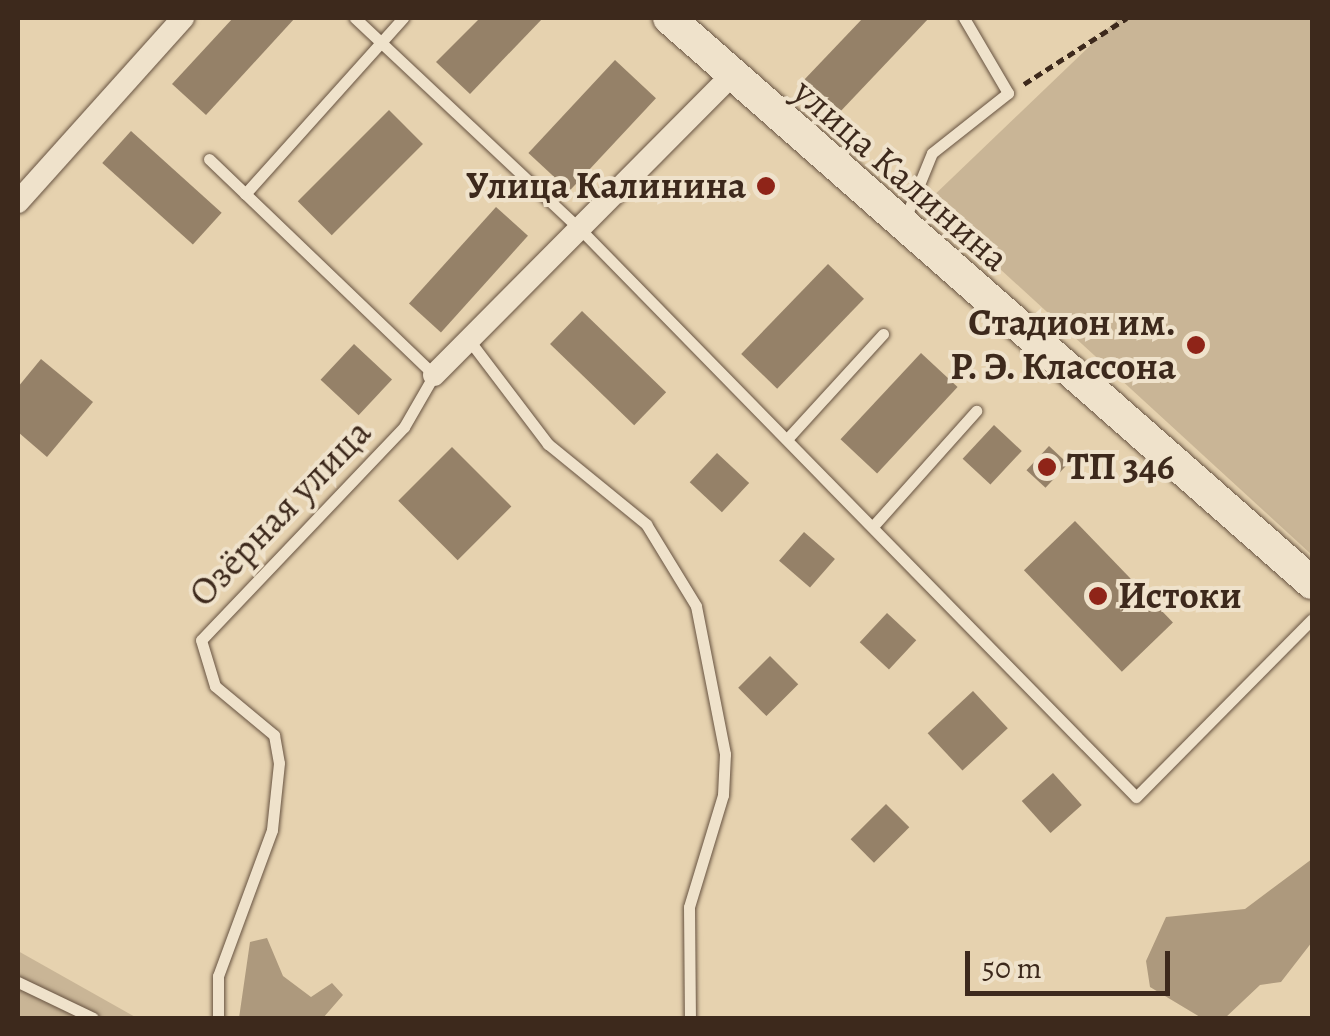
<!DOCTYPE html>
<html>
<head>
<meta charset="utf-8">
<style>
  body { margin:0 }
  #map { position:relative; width:1330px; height:1036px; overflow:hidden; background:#e6d2af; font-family:Alegreya,serif }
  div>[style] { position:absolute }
  .green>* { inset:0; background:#c9b596 }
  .water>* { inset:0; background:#ad997d }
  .building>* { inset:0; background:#958168; transform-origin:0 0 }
  .path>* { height:5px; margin-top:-2.5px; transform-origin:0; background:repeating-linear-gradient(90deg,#3d291c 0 8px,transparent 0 13px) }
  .roads { filter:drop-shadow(0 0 2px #675341) drop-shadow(0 0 2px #675341) }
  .lane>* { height:11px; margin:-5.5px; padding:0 5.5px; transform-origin:5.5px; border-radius:5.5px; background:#efe2cb }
  .street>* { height:22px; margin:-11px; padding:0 11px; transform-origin:11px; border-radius:11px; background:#efe2cb }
  .secondary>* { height:32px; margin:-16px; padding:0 16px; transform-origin:16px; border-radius:16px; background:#efe2cb }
  .dots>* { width:28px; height:28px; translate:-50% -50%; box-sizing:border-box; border:5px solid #efe2cb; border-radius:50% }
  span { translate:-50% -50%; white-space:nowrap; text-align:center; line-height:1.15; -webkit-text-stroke:8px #efe2cb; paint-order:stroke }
  .street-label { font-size:38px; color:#3d291c }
  .poi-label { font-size:38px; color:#3d291c; font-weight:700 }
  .right { translate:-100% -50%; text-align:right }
  .left { translate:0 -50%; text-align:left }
  .frame { position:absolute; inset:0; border:20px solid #3d291c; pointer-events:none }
  .scale { position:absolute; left:965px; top:951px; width:205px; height:45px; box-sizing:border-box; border:5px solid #3d291c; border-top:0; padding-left:12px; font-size:30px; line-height:35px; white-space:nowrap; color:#3d291c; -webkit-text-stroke:8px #efe2cb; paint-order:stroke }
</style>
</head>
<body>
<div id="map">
  <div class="green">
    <div style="clip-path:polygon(1119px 18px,1312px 18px,1312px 555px,927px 202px)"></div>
    <div style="clip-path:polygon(18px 951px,137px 1018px,18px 1018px)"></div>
  </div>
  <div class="water">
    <div style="clip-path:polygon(1312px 859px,1312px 942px,1281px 982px,1260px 985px,1225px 1018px,1200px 1017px,1150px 987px,1146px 961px,1166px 917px,1245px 909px)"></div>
    <div style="clip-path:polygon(267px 938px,283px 976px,311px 997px,332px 983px,343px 995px,323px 1018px,239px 1018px,250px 942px)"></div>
  </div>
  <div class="building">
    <div style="clip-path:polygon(233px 18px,295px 18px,206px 115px,172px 84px)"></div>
    <div style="clip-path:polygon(480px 18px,543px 18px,470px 94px,436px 62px)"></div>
    <div style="clip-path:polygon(863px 18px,929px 18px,838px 114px,803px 81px)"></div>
    <div style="left:615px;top:60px;width:56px;height:127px;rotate:43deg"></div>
    <div style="left:389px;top:110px;width:48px;height:129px;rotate:45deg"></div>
    <div style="left:131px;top:131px;width:122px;height:43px;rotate:42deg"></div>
    <div style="left:496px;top:207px;width:43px;height:130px;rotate:42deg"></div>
    <div style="left:828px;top:264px;width:50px;height:125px;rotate:44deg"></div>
    <div style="left:582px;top:311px;width:117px;height:46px;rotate:44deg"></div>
    <div style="left:354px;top:344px;width:52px;height:49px;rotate:43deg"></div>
    <div style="left:921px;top:353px;width:50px;height:118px;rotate:43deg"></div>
    <div style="clip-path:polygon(41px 359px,93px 402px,47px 457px,18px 432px,18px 387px)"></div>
    <div style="left:994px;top:425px;width:38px;height:46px;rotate:43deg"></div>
    <div style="left:1049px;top:446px;width:26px;height:33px;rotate:43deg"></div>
    <div style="left:452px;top:447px;width:84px;height:76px;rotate:45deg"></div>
    <div style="left:717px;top:453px;width:44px;height:40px;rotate:43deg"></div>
    <div style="left:1075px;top:521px;width:141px;height:71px;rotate:46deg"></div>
    <div style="left:804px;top:532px;width:41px;height:38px;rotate:41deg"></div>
    <div style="left:887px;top:613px;width:40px;height:40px;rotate:43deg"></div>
    <div style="left:770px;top:656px;width:40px;height:45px;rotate:45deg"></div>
    <div style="left:973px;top:691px;width:51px;height:62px;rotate:47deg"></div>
    <div style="left:1053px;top:773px;width:43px;height:42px;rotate:48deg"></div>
    <div style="left:886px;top:804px;width:33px;height:50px;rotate:45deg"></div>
  </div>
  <div class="path">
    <div style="left:1024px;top:84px;width:122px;rotate:-32.7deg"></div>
  </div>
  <div class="roads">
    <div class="lane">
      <div style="left:355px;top:18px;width:310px;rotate:43.2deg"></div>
      <div style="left:581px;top:230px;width:793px;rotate:45.61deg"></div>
      <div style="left:1136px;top:797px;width:250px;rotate:-45.3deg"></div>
      <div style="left:209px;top:159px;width:312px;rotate:43.8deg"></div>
      <div style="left:434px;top:375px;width:60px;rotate:120deg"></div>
      <div style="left:404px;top:427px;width:294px;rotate:133.6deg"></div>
      <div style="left:201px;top:640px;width:48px;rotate:73.1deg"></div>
      <div style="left:215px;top:686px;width:77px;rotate:39.7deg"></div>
      <div style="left:274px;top:735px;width:28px;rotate:80deg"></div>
      <div style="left:279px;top:763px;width:67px;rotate:96deg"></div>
      <div style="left:272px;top:830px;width:156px;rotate:110.3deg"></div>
      <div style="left:218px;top:976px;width:42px;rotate:90deg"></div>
      <div style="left:245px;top:194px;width:237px;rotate:-48.1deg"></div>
      <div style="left:905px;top:219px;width:71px;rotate:-67.8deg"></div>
      <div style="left:932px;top:153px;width:97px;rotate:-38.3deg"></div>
      <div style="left:1008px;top:93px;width:87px;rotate:-120.4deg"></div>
      <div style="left:469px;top:340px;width:131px;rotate:52.8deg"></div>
      <div style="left:548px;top:444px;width:127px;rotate:39.2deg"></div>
      <div style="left:646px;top:524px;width:96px;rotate:58.6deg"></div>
      <div style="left:696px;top:606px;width:151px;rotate:78.9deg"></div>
      <div style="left:725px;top:754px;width:41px;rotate:92.8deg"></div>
      <div style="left:723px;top:795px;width:117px;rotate:106.9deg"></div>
      <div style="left:689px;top:907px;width:111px;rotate:89.5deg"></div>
      <div style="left:788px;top:438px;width:141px;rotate:-47.6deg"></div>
      <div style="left:875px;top:524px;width:152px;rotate:-48.2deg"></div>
      <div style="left:18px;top:982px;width:83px;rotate:25.6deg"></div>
    </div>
    <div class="street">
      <div style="left:18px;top:202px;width:247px;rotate:-48.1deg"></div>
      <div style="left:434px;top:375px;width:420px;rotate:-45.2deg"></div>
    </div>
    <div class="secondary">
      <div style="left:669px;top:18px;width:856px;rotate:41.31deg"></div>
    </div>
  </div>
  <div class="dots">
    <div style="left:766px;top:186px;background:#8f2418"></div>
    <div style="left:1196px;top:345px;background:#8f2418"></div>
    <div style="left:1047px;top:467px;background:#8f2418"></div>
    <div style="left:1098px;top:596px;background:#8f2418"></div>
  </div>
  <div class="street-label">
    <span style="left:901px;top:175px;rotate:41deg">улица Калинина</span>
    <span style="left:280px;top:513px;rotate:-46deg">Озёрная улица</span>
  </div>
  <div class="poi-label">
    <span class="right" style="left:746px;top:186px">Улица Калинина</span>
    <span class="right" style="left:1176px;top:345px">Стадион им.<br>Р. Э. Классона</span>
    <span class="left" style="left:1067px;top:467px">ТП 346</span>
    <span class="left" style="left:1118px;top:596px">Истоки</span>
  </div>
  <div class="frame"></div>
  <div class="scale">50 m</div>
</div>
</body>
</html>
